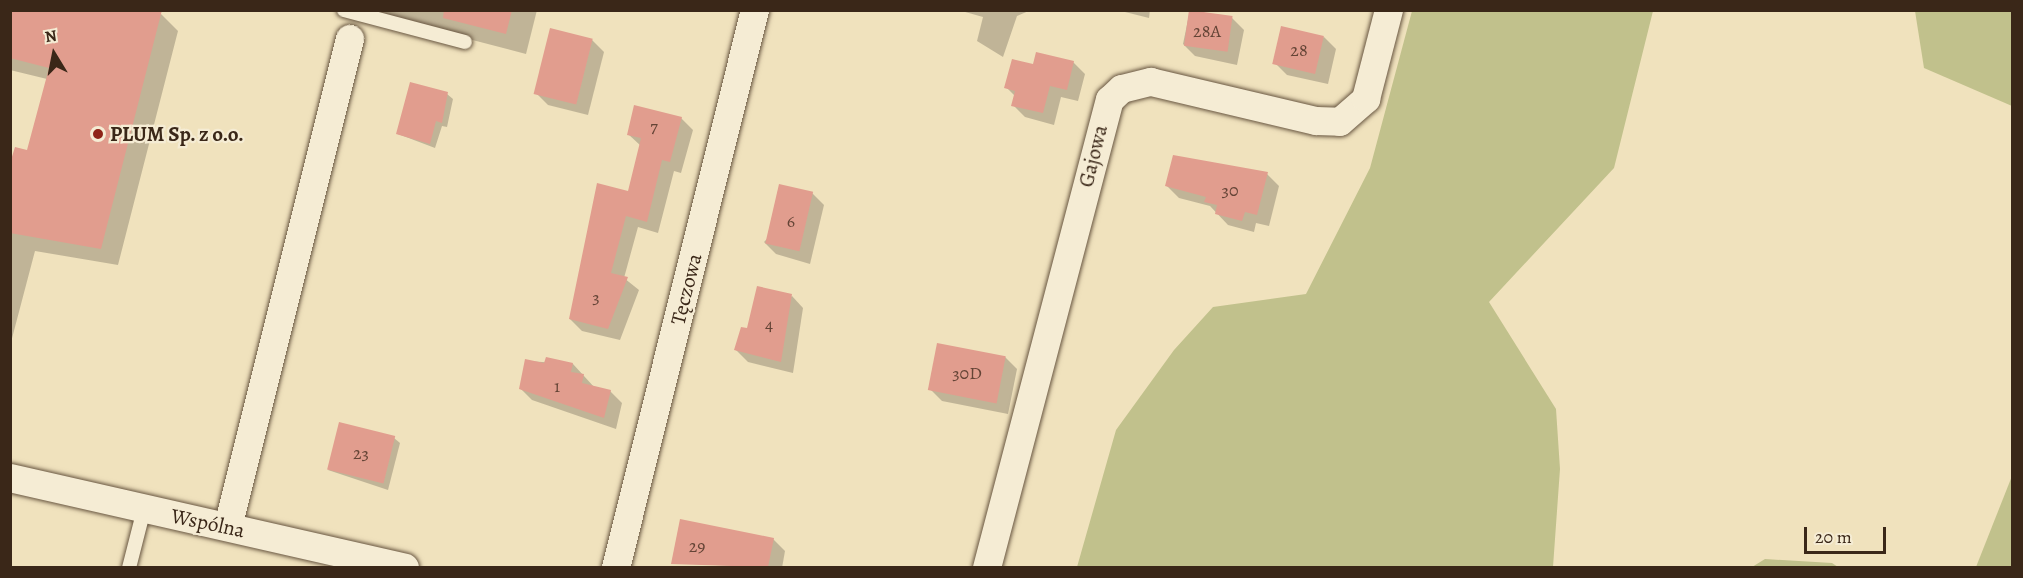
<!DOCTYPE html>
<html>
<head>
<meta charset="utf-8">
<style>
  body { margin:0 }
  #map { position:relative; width:2023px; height:578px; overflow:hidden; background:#f0e2bd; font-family:Alegreya,serif }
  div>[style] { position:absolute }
  .green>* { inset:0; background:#c1c18c }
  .shadow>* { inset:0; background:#0003 }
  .building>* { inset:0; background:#e19d8e; transform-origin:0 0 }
  .roads { filter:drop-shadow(0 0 2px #685641) drop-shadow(0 0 2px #685641) }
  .service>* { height:14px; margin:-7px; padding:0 7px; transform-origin:7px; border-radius:7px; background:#f5ecd4 }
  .minor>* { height:28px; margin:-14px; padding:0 14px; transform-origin:14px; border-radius:14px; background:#f5ecd4 }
  .dots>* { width:16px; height:16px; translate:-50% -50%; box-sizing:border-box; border:3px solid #f5ecd4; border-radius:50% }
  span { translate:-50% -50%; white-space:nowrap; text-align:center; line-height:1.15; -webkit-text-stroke:4.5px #f5ecd4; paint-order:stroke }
  .number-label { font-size:18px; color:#644436 }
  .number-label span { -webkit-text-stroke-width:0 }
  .poi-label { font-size:21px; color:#3a2718; font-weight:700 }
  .left { translate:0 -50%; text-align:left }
  .street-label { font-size:21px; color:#3a2718 }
  .frame { position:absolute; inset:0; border:12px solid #3a2718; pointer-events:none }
  .north { position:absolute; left:24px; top:24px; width:60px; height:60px; -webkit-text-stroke:4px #f5ecd4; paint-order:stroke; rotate:350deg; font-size:16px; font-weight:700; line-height:24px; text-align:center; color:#3a2718 }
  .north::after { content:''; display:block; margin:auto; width:21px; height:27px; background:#3a2718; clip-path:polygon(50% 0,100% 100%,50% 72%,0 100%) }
  .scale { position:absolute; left:1804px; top:527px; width:82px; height:27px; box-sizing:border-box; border:3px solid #3a2718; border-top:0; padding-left:8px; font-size:18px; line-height:21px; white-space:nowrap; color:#3a2718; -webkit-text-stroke:4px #f5ecd4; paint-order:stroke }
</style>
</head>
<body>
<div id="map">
  <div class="green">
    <div style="clip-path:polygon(1412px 11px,1653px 11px,1614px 168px,1489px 302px,1556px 409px,1560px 469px,1553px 567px,1077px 567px,1116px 430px,1174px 350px,1213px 307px,1306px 294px,1370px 168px)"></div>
    <div style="clip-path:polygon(1915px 11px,2012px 11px,2012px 106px,1924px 68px)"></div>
    <div style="clip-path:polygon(2012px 476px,2012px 567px,1976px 567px)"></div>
    <div style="clip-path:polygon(1765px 559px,1832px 563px,1838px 567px,1752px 567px)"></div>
  </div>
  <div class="shadow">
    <div style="clip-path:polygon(10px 10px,161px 14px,178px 31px,118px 265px,35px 251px,10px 346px,10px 167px,29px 152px,47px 79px,10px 70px)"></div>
    <div style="clip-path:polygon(357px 10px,537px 10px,526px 54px)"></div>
    <div style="clip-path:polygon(958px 10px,1031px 10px,1017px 16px,1003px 57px,977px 41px,983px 17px)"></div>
    <div style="clip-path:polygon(1117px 10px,1150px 10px,1149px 18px)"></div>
    <div style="clip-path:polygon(1190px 10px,1232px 18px,1244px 30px,1237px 65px,1195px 56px,1183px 44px)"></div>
    <div style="clip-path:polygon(1324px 37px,1336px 49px,1328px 84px,1287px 75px,1275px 63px)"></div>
    <div style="clip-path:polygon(592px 40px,604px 52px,588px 115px,548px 105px,536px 93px)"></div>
    <div style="clip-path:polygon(1073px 62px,1085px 74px,1078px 101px,1061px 97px,1054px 125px,1025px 117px,1013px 105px,1015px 96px,1006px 87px,1034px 65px)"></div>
    <div style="clip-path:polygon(447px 94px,453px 99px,447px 127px,442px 126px,435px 148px,398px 134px)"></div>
    <div style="clip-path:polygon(681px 118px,693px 130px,681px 173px,674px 171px,658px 233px,638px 227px,624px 278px,639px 290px,620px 340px,582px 331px,570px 319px,629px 193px,641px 146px,628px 134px)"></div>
    <div style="clip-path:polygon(1267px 174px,1279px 186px,1269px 226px,1256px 223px,1254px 232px,1228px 225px,1210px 206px,1179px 198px,1167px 186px)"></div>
    <div style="clip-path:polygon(812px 193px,824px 205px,810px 264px,776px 254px,764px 242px)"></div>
    <div style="clip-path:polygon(792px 296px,803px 308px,793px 373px,748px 362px,736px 350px,748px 330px)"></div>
    <div style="clip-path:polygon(1005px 357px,1017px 369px,1008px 414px,942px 401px,930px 389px)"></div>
    <div style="clip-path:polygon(527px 361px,573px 364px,595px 388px,610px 391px,622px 403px,616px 429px,532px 400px,520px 388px)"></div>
    <div style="clip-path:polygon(394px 438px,400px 443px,388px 490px,328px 470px)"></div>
    <div style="clip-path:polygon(773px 539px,785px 551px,782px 568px,672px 563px)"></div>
  </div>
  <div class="building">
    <div style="clip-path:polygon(10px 10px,162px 10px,101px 249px,10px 233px,10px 163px,15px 147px,27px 150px,49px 68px,10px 58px)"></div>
    <div style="clip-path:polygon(444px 10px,512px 10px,506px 34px,443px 18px)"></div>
    <div style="left:1189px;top:10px;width:44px;height:36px;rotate:8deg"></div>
    <div style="left:1281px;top:26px;width:44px;height:39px;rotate:13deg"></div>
    <div style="left:550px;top:28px;width:44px;height:68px;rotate:14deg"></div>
    <div style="clip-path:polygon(1036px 52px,1074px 61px,1067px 90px,1050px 86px,1043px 113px,1011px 106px,1015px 91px,1004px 88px,1012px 59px,1033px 64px)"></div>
    <div style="clip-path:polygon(410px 82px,448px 92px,442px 123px,436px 121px,430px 144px,396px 134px)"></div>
    <div style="clip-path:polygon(634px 105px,682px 117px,670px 162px,662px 160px,647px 222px,626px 216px,611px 273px,628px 277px,608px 329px,569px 319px,597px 183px,628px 191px,641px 138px,627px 135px)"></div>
    <div style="clip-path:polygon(1173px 155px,1268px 172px,1257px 215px,1245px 212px,1242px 221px,1215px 214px,1217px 205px,1204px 202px,1206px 197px,1165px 186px)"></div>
    <div style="left:779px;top:184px;width:35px;height:61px;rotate:13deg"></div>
    <div style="clip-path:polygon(757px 286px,792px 294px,781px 362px,734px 350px,741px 327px,747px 328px)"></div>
    <div style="left:937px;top:343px;width:70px;height:48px;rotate:11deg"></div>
    <div style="clip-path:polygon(546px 357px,573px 363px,571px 372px,584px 374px,582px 383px,611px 390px,604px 418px,519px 389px,525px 359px,544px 363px)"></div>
    <div style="left:339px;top:422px;width:58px;height:49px;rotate:14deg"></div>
    <div style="clip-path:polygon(680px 519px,774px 538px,768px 567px,671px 564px)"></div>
  </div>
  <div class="roads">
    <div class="service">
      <div style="left:344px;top:10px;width:125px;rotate:14.8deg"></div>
      <div style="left:129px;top:568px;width:61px;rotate:-75.7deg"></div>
    </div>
    <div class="minor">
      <div style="left:10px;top:478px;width:405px;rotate:12.8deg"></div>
      <div style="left:228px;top:527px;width:503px;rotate:-75.96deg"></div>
      <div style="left:616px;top:568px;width:575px;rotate:-76.01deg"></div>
      <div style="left:987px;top:568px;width:484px;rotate:-75.3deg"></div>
      <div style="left:1110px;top:100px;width:16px;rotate:-43deg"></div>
      <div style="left:1122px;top:89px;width:30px;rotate:-14deg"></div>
      <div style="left:1151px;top:82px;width:170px;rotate:13.3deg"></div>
      <div style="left:1316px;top:121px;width:24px;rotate:2deg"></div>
      <div style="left:1340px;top:122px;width:35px;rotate:-41deg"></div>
      <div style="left:1366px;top:99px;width:92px;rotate:-75.5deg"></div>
    </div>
  </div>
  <div class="dots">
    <div style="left:98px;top:134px;background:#8f2418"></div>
  </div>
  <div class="number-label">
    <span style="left:1207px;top:31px">28A</span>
    <span style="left:1299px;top:50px">28</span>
    <span style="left:654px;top:126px">7</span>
    <span style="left:1230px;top:190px">30</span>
    <span style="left:791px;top:221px">6</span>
    <span style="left:596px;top:297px">3</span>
    <span style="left:769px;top:324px">4</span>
    <span style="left:967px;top:373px">30D</span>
    <span style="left:557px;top:386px">1</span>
    <span style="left:361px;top:453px">23</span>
    <span style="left:697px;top:546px">29</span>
  </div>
  <div class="poi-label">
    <span class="left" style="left:110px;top:134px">PLUM Sp. z o.o.</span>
  </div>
  <div class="street-label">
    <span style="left:1093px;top:156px;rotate:-76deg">Gajowa</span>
    <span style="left:686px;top:289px;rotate:-76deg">Tęczowa</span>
    <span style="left:208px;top:523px;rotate:12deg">Wspólna</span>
  </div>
  <div class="frame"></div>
  <div class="north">N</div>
  <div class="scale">20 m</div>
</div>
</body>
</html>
